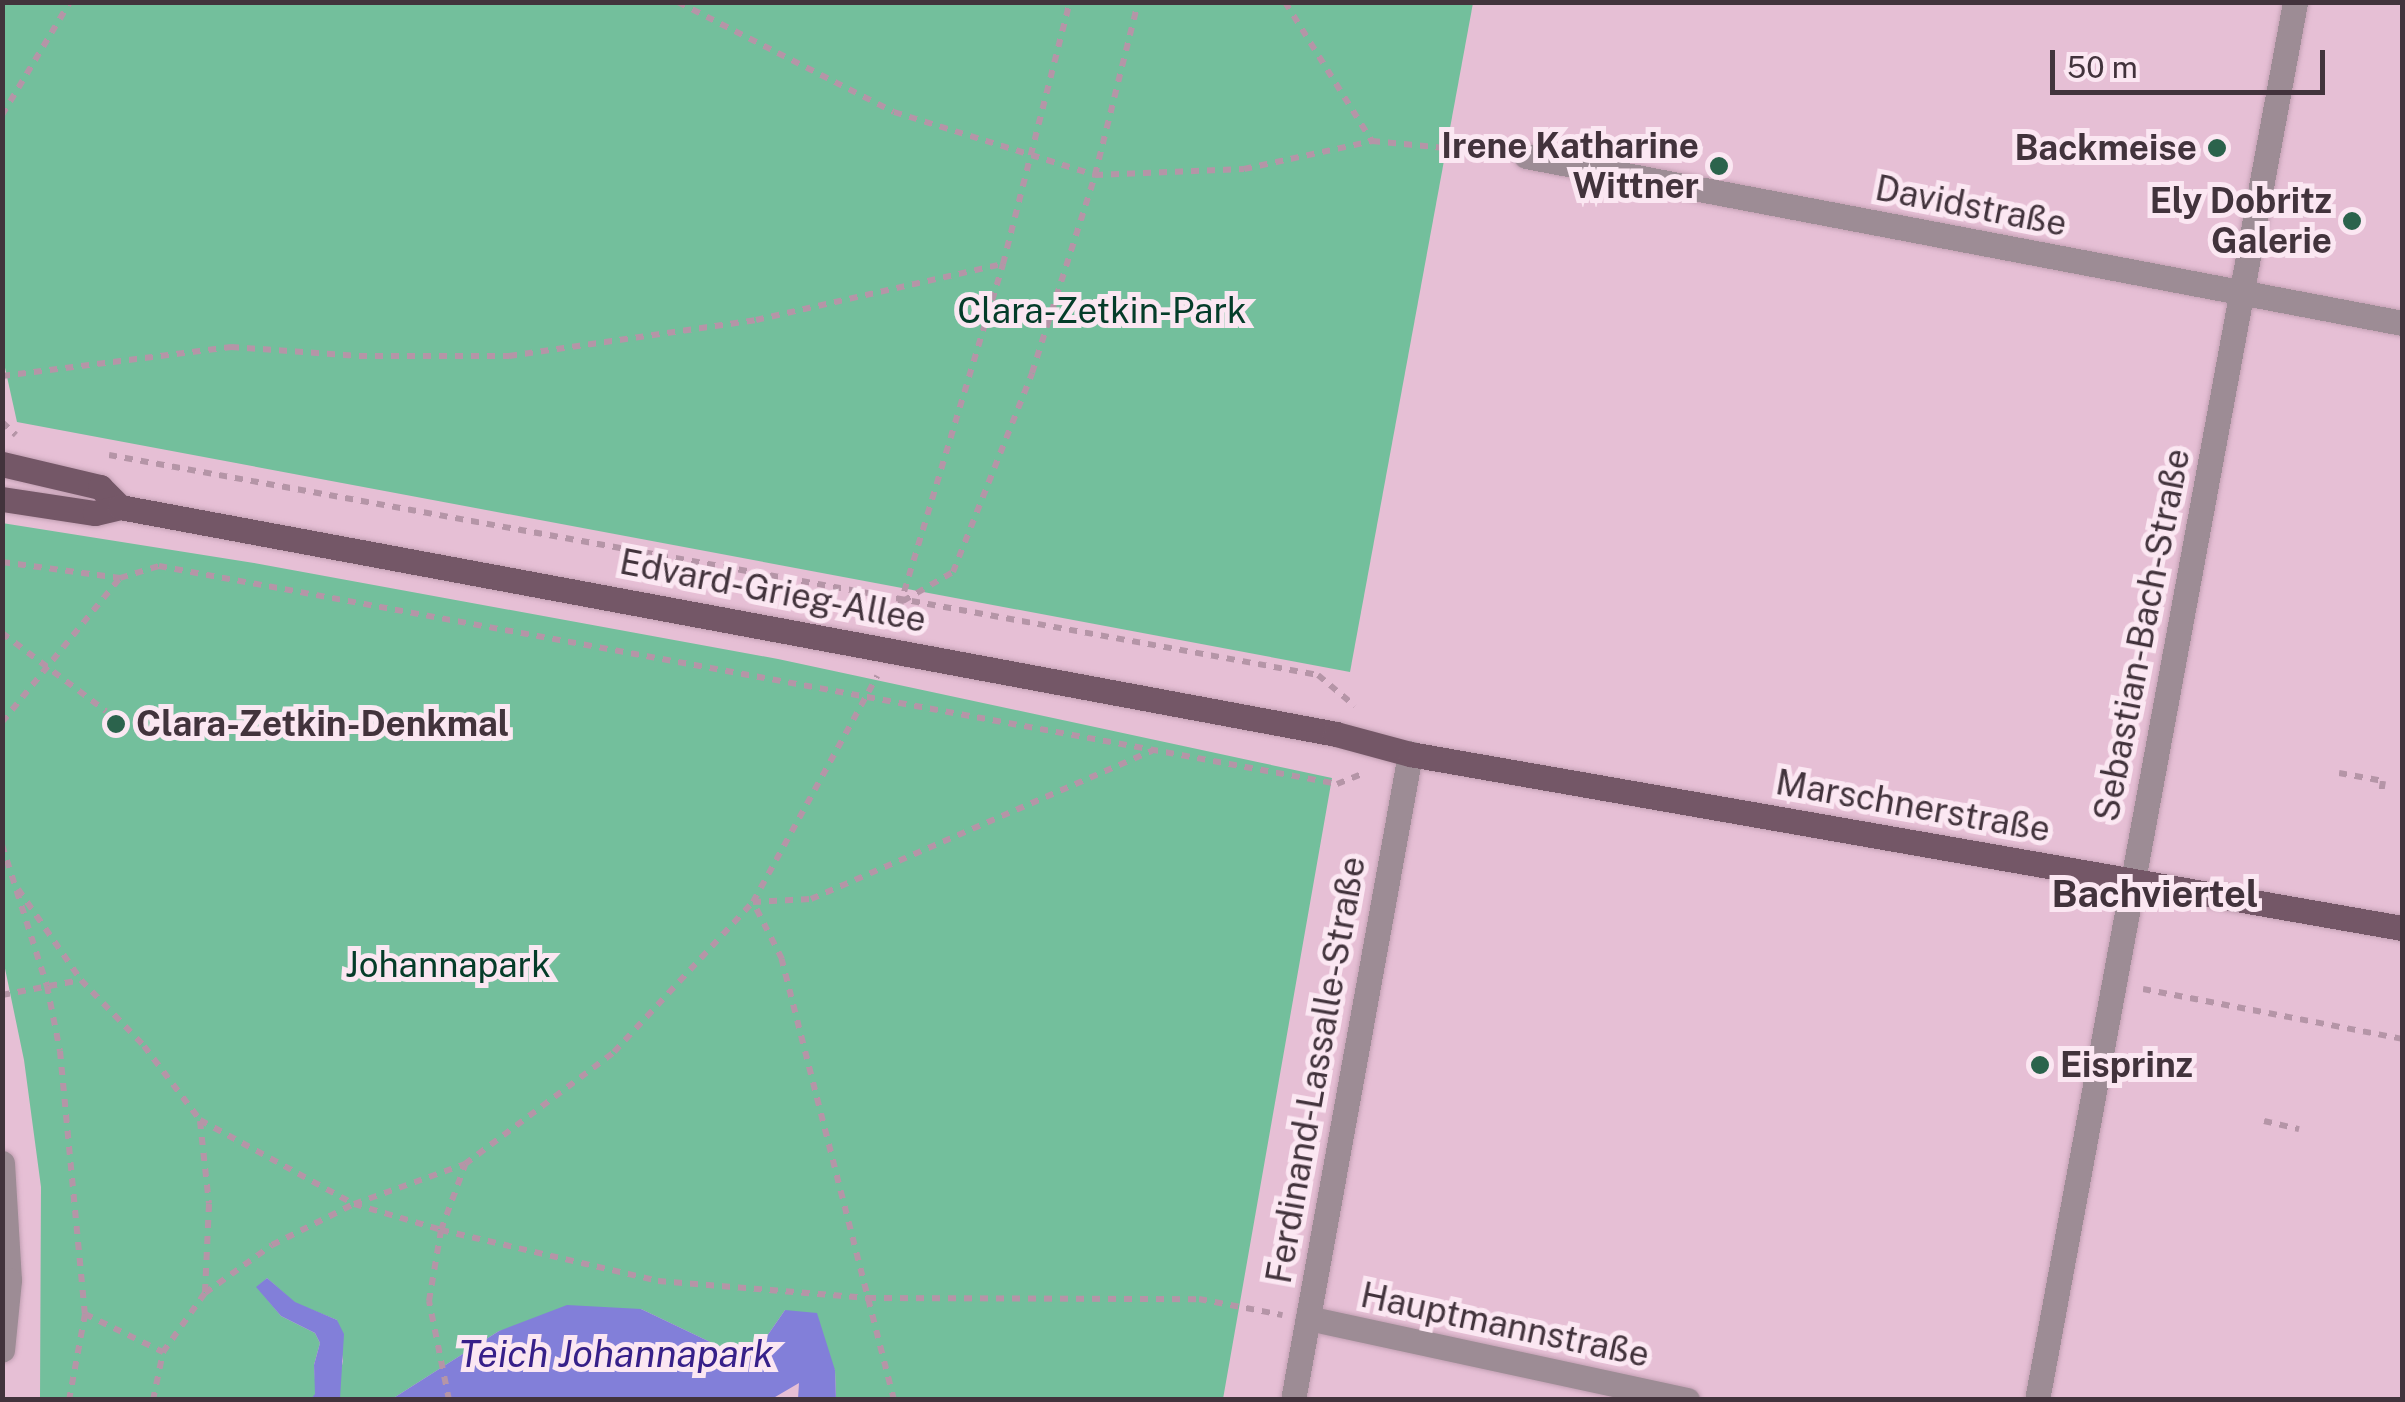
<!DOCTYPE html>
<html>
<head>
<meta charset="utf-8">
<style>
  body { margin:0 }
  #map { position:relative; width:2405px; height:1402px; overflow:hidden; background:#e6bfd5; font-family:"Public Sans",sans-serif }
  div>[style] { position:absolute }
  .green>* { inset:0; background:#73bf9c }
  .water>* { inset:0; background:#827fd9 }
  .path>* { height:6px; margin-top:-3px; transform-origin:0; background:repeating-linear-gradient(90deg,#b595a7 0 8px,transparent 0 16px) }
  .roads { filter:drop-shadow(0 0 2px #c2a0b3) drop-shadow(0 0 2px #c2a0b3) }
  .minor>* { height:25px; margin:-12.5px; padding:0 12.5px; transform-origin:12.5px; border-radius:12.5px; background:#9d8c95 }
  .major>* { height:25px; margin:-12.5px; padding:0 12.5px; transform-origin:12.5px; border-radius:12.5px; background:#745767 }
  .dots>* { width:28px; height:28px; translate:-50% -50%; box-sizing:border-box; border:5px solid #fbe7f2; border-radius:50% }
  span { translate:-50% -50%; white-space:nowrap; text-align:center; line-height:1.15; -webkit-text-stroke:10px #fbe7f2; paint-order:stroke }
  .poi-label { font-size:35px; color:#42333c; font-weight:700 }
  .right { translate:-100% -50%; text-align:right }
  .left { translate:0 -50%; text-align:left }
  .street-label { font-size:35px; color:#42333c }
  .park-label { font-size:35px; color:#043c29 }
  .neighbourhood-label { font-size:38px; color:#42333c; font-weight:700 }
  .water-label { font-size:38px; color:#362089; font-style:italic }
  .frame { position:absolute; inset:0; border:5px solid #42333c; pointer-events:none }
  .scale { position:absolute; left:2050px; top:50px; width:275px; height:45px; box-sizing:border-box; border:5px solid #42333c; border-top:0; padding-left:12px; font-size:30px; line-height:35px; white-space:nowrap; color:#42333c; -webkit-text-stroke:8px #fbe7f2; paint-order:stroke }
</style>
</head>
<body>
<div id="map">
  <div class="green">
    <div style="clip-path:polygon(2px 3px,1473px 3px,1350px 672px,17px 422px,2px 354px)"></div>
    <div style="clip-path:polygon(2px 523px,254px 563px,778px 659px,1332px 778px,1223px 1399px,836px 1399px,835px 1370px,785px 1310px,763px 1342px,729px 1351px,641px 1309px,499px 1331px,392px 1399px,340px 1399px,338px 1383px,343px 1361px,337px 1320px,295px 1303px,267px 1278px,257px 1287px,281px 1316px,315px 1333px,320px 1343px,314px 1365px,316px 1394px,311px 1399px,40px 1399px,41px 1187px,24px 1060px,2px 954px)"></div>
  </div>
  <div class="water">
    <div style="clip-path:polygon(267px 1278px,295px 1302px,337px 1320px,344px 1334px,340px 1399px,311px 1399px,315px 1394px,314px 1365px,320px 1343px,315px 1333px,281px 1316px,256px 1287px)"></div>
    <div style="clip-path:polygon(567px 1305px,641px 1309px,729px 1351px,763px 1342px,785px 1310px,817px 1313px,835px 1370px,836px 1399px,798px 1399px,799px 1383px,770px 1400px,392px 1399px,499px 1331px)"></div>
  </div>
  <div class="path">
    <div style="left:678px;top:2px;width:242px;rotate:27deg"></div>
    <div style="left:894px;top:112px;width:211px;rotate:17.4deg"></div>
    <div style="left:1095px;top:175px;width:149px;rotate:-2.3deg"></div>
    <div style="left:1244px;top:169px;width:131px;rotate:-12.3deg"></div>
    <div style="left:1285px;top:2px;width:164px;rotate:58deg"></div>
    <div style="left:1372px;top:141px;width:129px;rotate:5.4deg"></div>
    <div style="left:2px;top:115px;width:132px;rotate:-59deg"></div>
    <div style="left:2px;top:376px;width:231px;rotate:-7.2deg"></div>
    <div style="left:231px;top:347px;width:128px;rotate:4deg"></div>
    <div style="left:359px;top:356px;width:150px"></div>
    <div style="left:509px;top:356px;width:250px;rotate:-8.3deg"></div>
    <div style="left:756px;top:320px;width:252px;rotate:-12.8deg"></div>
    <div style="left:2px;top:422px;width:19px;rotate:43deg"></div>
    <div style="left:109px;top:455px;width:1229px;rotate:10.31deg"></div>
    <div style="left:1318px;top:675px;width:48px;rotate:40deg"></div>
    <div style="left:2px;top:562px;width:119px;rotate:7.7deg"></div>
    <div style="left:120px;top:578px;width:41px;rotate:-17.1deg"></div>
    <div style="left:159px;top:566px;width:1198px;rotate:10.48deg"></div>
    <div style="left:1337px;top:784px;width:29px;rotate:-22deg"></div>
    <div style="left:903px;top:601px;width:58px;rotate:-30.1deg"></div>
    <div style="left:953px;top:572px;width:214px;rotate:-68.3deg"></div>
    <div style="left:1032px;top:373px;width:208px;rotate:-72.3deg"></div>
    <div style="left:1095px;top:175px;width:178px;rotate:-76deg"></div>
    <div style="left:895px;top:622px;width:374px;rotate:-73.2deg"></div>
    <div style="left:1003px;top:264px;width:270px;rotate:-75.7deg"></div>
    <div style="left:2px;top:633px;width:130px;rotate:36.9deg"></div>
    <div style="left:2px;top:722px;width:186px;rotate:-50.7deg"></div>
    <div style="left:2339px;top:773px;width:45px;rotate:10.3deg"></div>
    <div style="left:2383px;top:781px;width:13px;rotate:99deg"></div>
    <div style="left:2px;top:845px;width:148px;rotate:72.3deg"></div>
    <div style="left:47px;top:986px;width:66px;rotate:78.7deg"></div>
    <div style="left:60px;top:1051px;width:264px;rotate:84.6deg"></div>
    <div style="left:85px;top:1314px;width:87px;rotate:100.5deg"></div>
    <div style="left:18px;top:889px;width:111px;rotate:55.3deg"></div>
    <div style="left:81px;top:980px;width:91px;rotate:46.3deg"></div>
    <div style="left:144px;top:1046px;width:93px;rotate:52.9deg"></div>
    <div style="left:200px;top:1120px;width:175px;rotate:28.6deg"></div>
    <div style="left:354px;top:1204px;width:91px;rotate:16.6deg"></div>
    <div style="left:441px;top:1230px;width:223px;rotate:13.2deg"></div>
    <div style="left:658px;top:1281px;width:211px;rotate:4.6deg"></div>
    <div style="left:868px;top:1298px;width:331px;rotate:0.2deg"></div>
    <div style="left:1199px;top:1299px;width:85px;rotate:10.9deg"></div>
    <div style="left:2143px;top:989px;width:264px;rotate:10.9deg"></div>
    <div style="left:2px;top:995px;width:80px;rotate:-10.8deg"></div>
    <div style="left:200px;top:1121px;width:83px;rotate:83.8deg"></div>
    <div style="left:209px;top:1204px;width:89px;rotate:92.6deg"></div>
    <div style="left:2264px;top:1121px;width:36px;rotate:13deg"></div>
    <div style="left:85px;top:1314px;width:87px;rotate:26deg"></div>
    <div style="left:153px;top:1400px;width:49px;rotate:-78.2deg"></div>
    <div style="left:163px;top:1352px;width:72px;rotate:-54.6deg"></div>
    <div style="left:205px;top:1293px;width:82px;rotate:-35.6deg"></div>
    <div style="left:272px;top:1245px;width:92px;rotate:-26.6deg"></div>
    <div style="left:354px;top:1204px;width:118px;rotate:-19.8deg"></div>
    <div style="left:465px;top:1164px;width:186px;rotate:-36.9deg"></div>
    <div style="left:614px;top:1052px;width:205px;rotate:-47.2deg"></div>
    <div style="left:753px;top:902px;width:258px;rotate:-61.2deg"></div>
    <div style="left:449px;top:1400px;width:101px;rotate:-101.4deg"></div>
    <div style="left:429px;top:1301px;width:72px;rotate:-80.4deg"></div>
    <div style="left:441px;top:1230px;width:69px;rotate:-69.7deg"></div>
    <div style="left:894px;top:1400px;width:455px;rotate:-104.3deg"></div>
    <div style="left:782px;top:959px;width:64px;rotate:-117deg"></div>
    <div style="left:753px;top:902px;width:58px;rotate:-3deg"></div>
    <div style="left:811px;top:899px;width:372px;rotate:-23.5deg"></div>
  </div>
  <div class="roads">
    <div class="minor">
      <div style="left:1526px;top:156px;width:892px;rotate:10.79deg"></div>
      <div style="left:2px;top:1163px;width:117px;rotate:86.6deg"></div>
      <div style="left:9px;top:1280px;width:70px;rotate:95.7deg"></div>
      <div style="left:1308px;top:1318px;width:388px;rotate:12.2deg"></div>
      <div style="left:1293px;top:1400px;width:657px;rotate:-79.73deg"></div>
      <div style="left:2037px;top:1400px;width:1422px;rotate:-79.54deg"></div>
    </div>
    <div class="major">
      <div style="left:2px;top:464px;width:101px;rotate:13.2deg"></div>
      <div style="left:100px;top:487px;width:28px;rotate:45deg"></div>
      <div style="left:2px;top:499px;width:94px;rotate:8.6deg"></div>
      <div style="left:95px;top:513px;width:26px;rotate:-13deg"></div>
      <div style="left:120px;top:507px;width:1237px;rotate:10.57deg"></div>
      <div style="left:1336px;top:734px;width:77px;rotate:15.1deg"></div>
      <div style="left:1410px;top:754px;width:1007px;rotate:9.95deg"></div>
    </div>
  </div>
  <div class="dots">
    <div style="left:2217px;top:148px;background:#2b634c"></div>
    <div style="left:1719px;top:166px;background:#2b634c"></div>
    <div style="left:2352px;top:221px;background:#2b634c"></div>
    <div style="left:116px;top:724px;background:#2b634c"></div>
    <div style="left:2040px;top:1065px;background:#2b634c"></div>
  </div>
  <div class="poi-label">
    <span class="right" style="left:1699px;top:166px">Irene Katharine<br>Wittner</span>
    <span class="right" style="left:2197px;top:148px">Backmeise</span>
    <span class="right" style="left:2332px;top:221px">Ely Dobritz<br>Galerie</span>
    <span class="left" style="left:136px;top:724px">Clara-Zetkin-Denkmal</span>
    <span class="left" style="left:2060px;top:1065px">Eisprinz</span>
  </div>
  <div class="street-label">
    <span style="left:1971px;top:206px;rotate:11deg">Davidstraße</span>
    <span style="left:773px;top:591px;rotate:11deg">Edvard-Grieg-Allee</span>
    <span style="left:2142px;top:635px;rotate:-79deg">Sebastian-Bach-Straße</span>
    <span style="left:1913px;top:806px;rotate:10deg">Marschnerstraße</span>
    <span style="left:1316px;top:1070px;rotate:-80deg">Ferdinand-Lassalle-Straße</span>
    <span style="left:1505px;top:1325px;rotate:12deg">Hauptmannstraße</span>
  </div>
  <div class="park-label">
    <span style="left:1102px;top:311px">Clara-Zetkin-Park</span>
    <span style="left:448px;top:965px">Johannapark</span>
  </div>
  <div class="neighbourhood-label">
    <span style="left:2155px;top:894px">Bachviertel</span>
  </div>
  <div class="water-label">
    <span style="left:616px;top:1354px">Teich Johannapark</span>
  </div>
  <div class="frame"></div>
  <div class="scale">50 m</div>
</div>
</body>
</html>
